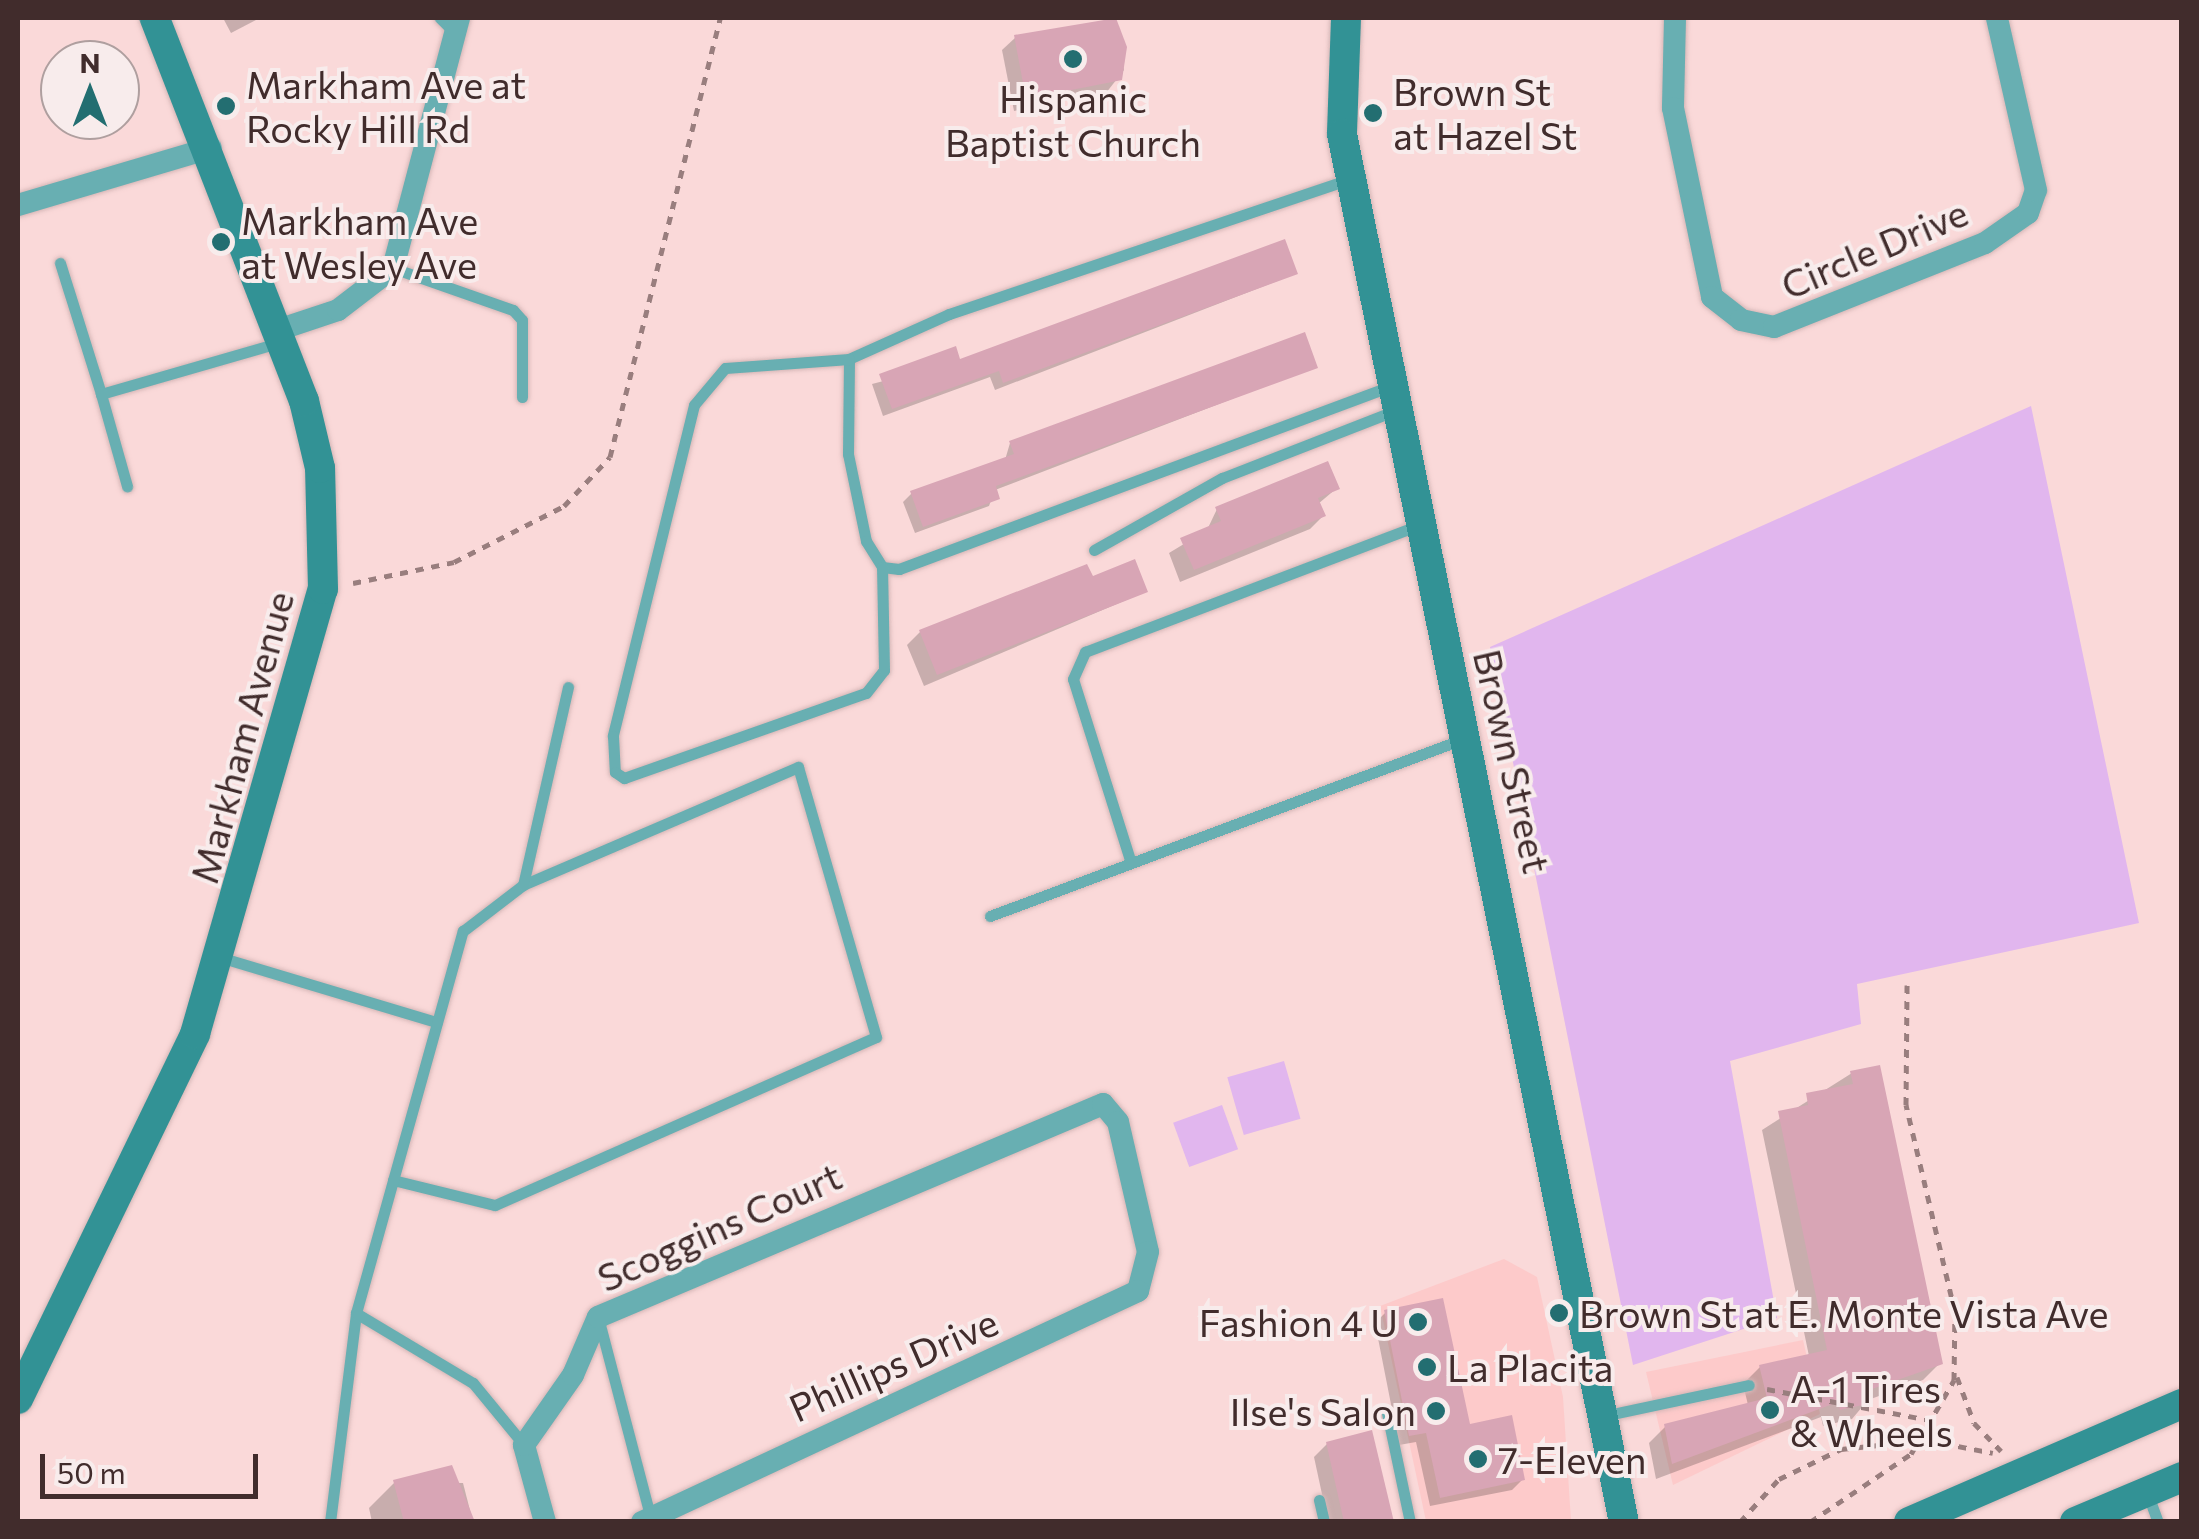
<!DOCTYPE html>
<html>
<head>
<meta charset="utf-8">
<style>
  body { margin:0 }
  #map { position:relative; width:2199px; height:1539px; overflow:hidden; background:#fad9d9; font-family:Commissioner,sans-serif }
  div>[style] { position:absolute }
  .built>* { inset:0; background:#fdcaca }
  .green>* { inset:0; background:#e1b6ee; transform-origin:0 0 }
  .shadow>* { inset:0; background:#0003 }
  .building>* { inset:0; background:#d8a5b5 }
  .path>* { height:5px; margin-top:-2.5px; transform-origin:0; background:repeating-linear-gradient(90deg,#997e7e 0 8px,transparent 0 16px) }
  .roads { filter:drop-shadow(0 0 2px #d5b6b6) drop-shadow(0 0 2px #d5b6b6) }
  .lane>* { height:11px; margin:-5.5px; padding:0 5.5px; transform-origin:5.5px; border-radius:5.5px; background:#68afb2 }
  .street>* { height:22px; margin:-11px; padding:0 11px; transform-origin:11px; border-radius:11px; background:#68afb2 }
  .secondary>* { height:30px; margin:-15px; padding:0 15px; transform-origin:15px; border-radius:15px; background:#329295 }
  .dots>* { width:28px; height:28px; translate:-50% -50%; box-sizing:border-box; border:5px solid #f8ecec; border-radius:50% }
  span { translate:-50% -50%; white-space:nowrap; text-align:center; line-height:1.15; -webkit-text-stroke:8px #f8ecec; paint-order:stroke }
  .poi-label { font-size:38px; color:#412c2c }
  .left { translate:0 -50%; text-align:left }
  .right { translate:-100% -50%; text-align:right }
  .street-label { font-size:38px; color:#412c2c }
  .frame { position:absolute; inset:0; border:20px solid #412c2c; pointer-events:none }
  .north { position:absolute; left:40px; top:40px; width:100px; height:100px; box-sizing:border-box; background:#f8ecec; border:2px solid #af9f9f; border-radius:50%; rotate:0deg; font-size:28px; font-weight:700; line-height:40px; text-align:center; color:#412c2c }
  .north::after { content:''; display:block; margin:auto; width:35px; height:45px; background:#236e71; clip-path:polygon(50% 0,100% 100%,50% 72%,0 100%) }
  .scale { position:absolute; left:40px; top:1454px; width:218px; height:45px; box-sizing:border-box; border:5px solid #412c2c; border-top:0; padding-left:12px; font-size:30px; line-height:35px; white-space:nowrap; color:#412c2c; -webkit-text-stroke:8px #f8ecec; paint-order:stroke }
</style>
</head>
<body>
<div id="map">
  <div class="built">
    <div style="clip-path:polygon(1504px 1259px,1537px 1277px,1563px 1397px,1571px 1521px,1426px 1521px,1380px 1306px)"></div>
    <div style="clip-path:polygon(1803px 1340px,1820px 1414px,1673px 1485px,1646px 1372px)"></div>
  </div>
  <div class="green">
    <div style="clip-path:polygon(2031px 406px,2139px 923px,1857px 984px,1861px 1024px,1730px 1061px,1777px 1318px,1633px 1365px,1490px 647px)"></div>
    <div style="left:1284px;top:1061px;width:60px;height:59px;rotate:74deg"></div>
    <div style="left:1222px;top:1105px;width:47px;height:52px;rotate:70deg"></div>
  </div>
  <div class="shadow">
    <div style="clip-path:polygon(223px 18px,260px 18px,231px 33px)"></div>
    <div style="clip-path:polygon(1113px 19px,1124px 70px,1106px 93px,1014px 111px,1002px 50px,1016px 37px)"></div>
    <div style="clip-path:polygon(1295px 274px,995px 390px,990px 377px,883px 416px,872px 384px)"></div>
    <div style="clip-path:polygon(1315px 367px,995px 490px,989px 506px,915px 533px,903px 502px,912px 493px,1005px 460px,1010px 443px)"></div>
    <div style="clip-path:polygon(1337px 488px,1318px 504px,1323px 516px,1310px 529px,1180px 582px,1169px 553px,1207px 530px,1217px 509px)"></div>
    <div style="clip-path:polygon(1091px 579px,1145px 592px,924px 686px,907px 645px,920px 632px)"></div>
    <div style="clip-path:polygon(1852px 1073px,1940px 1363px,1923px 1380px,1868px 1400px,1852px 1419px,1823px 1426px,1821px 1417px,1656px 1479px,1649px 1443px,1666px 1426px,1748px 1405px,1743px 1384px,1760px 1367px,1809px 1356px,1762px 1130px)"></div>
    <div style="clip-path:polygon(1386px 1312px,1468px 1427px,1523px 1479px,1512px 1490px,1430px 1506px,1416px 1442px,1399px 1445px,1375px 1323px)"></div>
    <div style="clip-path:polygon(1327px 1444px,1391px 1522px,1328px 1522px,1314px 1457px)"></div>
    <div style="clip-path:polygon(395px 1482px,463px 1483px,473px 1522px,372px 1522px,369px 1508px)"></div>
  </div>
  <div class="building">
    <div style="clip-path:polygon(1116px 18px,1127px 47px,1122px 80px,1026px 99px,1014px 35px)"></div>
    <div style="clip-path:polygon(1285px 239px,1298px 274px,1003px 383px,999px 371px,892px 409px,879px 374px,956px 346px,960px 359px)"></div>
    <div style="clip-path:polygon(1305px 332px,1318px 368px,996px 486px,1000px 499px,923px 527px,910px 491px,1014px 454px,1009px 441px)"></div>
    <div style="clip-path:polygon(1328px 461px,1340px 489px,1318px 498px,1326px 516px,1194px 570px,1180px 538px,1221px 521px,1215px 507px)"></div>
    <div style="clip-path:polygon(1135px 559px,1148px 592px,937px 675px,919px 630px,1087px 564px,1093px 576px)"></div>
    <div style="clip-path:polygon(1880px 1065px,1943px 1364px,1869px 1390px,1872px 1403px,1840px 1410px,1838px 1402px,1672px 1464px,1664px 1424px,1767px 1398px,1759px 1365px,1827px 1350px,1778px 1111px,1808px 1105px,1806px 1093px,1853px 1084px,1850px 1071px)"></div>
    <div style="clip-path:polygon(1443px 1298px,1470px 1424px,1512px 1415px,1525px 1480px,1440px 1498px,1426px 1433px,1409px 1436px,1384px 1310px)"></div>
    <div style="clip-path:polygon(1372px 1430px,1394px 1522px,1344px 1522px,1326px 1442px)"></div>
    <div style="clip-path:polygon(452px 1465px,475px 1522px,404px 1522px,393px 1480px)"></div>
  </div>
  <div class="path">
    <div style="left:353px;top:583px;width:103px;rotate:-11.7deg"></div>
    <div style="left:454px;top:562px;width:123px;rotate:-27deg"></div>
    <div style="left:564px;top:506px;width:67px;rotate:-46.8deg"></div>
    <div style="left:610px;top:457px;width:453px;rotate:-75.9deg"></div>
    <div style="left:1957px;top:1377px;width:49px;rotate:69.7deg"></div>
    <div style="left:1974px;top:1423px;width:39px;rotate:46deg"></div>
    <div style="left:1767px;top:1389px;width:170px;rotate:10.8deg"></div>
    <div style="left:1663px;top:1521px;width:3px;rotate:18deg"></div>
    <div style="left:1740px;top:1522px;width:58px;rotate:-47.8deg"></div>
    <div style="left:1779px;top:1479px;width:69px;rotate:-25.8deg"></div>
    <div style="left:1841px;top:1449px;width:86px;rotate:-6deg"></div>
    <div style="left:1927px;top:1440px;width:67px;rotate:11.1deg"></div>
    <div style="left:1810px;top:1522px;width:122px;rotate:-34deg"></div>
    <div style="left:1911px;top:1454px;width:86px;rotate:-59.8deg"></div>
    <div style="left:1954px;top:1380px;width:68px;rotate:-89.2deg"></div>
    <div style="left:1955px;top:1312px;width:213px;rotate:-103.3deg"></div>
    <div style="left:1906px;top:1105px;width:120px;rotate:-89.5deg"></div>
  </div>
  <div class="roads">
    <div class="lane">
      <div style="left:440px;top:18px;width:21px;rotate:45deg"></div>
      <div style="left:1350px;top:179px;width:423px;rotate:161.4deg"></div>
      <div style="left:949px;top:314px;width:110px;rotate:155.8deg"></div>
      <div style="left:849px;top:359px;width:95px;rotate:90.6deg"></div>
      <div style="left:848px;top:454px;width:89px;rotate:78.3deg"></div>
      <div style="left:866px;top:541px;width:31px;rotate:58deg"></div>
      <div style="left:882px;top:567px;width:17px;rotate:7deg"></div>
      <div style="left:899px;top:569px;width:525px;rotate:-20.4deg"></div>
      <div style="left:60px;top:263px;width:137px;rotate:72.6deg"></div>
      <div style="left:101px;top:394px;width:184px;rotate:-16.1deg"></div>
      <div style="left:393px;top:268px;width:127px;rotate:19.3deg"></div>
      <div style="left:513px;top:310px;width:13px;rotate:48deg"></div>
      <div style="left:522px;top:320px;width:77px;rotate:90deg"></div>
      <div style="left:849px;top:359px;width:124px;rotate:175.8deg"></div>
      <div style="left:725px;top:368px;width:48px;rotate:130deg"></div>
      <div style="left:694px;top:405px;width:341px;rotate:103.8deg"></div>
      <div style="left:613px;top:736px;width:36px;rotate:87deg"></div>
      <div style="left:615px;top:772px;width:11px;rotate:34deg"></div>
      <div style="left:624px;top:778px;width:256px;rotate:-19.4deg"></div>
      <div style="left:866px;top:693px;width:29px;rotate:-52deg"></div>
      <div style="left:884px;top:670px;width:103px;rotate:-91.1deg"></div>
      <div style="left:101px;top:394px;width:96px;rotate:74.2deg"></div>
      <div style="left:1094px;top:550px;width:147px;rotate:-29.4deg"></div>
      <div style="left:1222px;top:478px;width:187px;rotate:-21.3deg"></div>
      <div style="left:1131px;top:863px;width:193px;rotate:-107.5deg"></div>
      <div style="left:1073px;top:679px;width:30px;rotate:-66deg"></div>
      <div style="left:1085px;top:652px;width:358px;rotate:-20.8deg"></div>
      <div style="left:990px;top:916px;width:505px;rotate:-20.52deg"></div>
      <div style="left:223px;top:958px;width:223px;rotate:16.7deg"></div>
      <div style="left:393px;top:1180px;width:105px;rotate:13.8deg"></div>
      <div style="left:495px;top:1205px;width:416px;rotate:-23.8deg"></div>
      <div style="left:876px;top:1037px;width:281px;rotate:-106.1deg"></div>
      <div style="left:798px;top:767px;width:299px;rotate:156.8deg"></div>
      <div style="left:356px;top:1313px;width:397px;rotate:-74.4deg"></div>
      <div style="left:463px;top:931px;width:76px;rotate:-37.5deg"></div>
      <div style="left:523px;top:885px;width:203px;rotate:-77.2deg"></div>
      <div style="left:599px;top:1321px;width:205px;rotate:75.3deg"></div>
      <div style="left:1387px;top:1413px;width:111px;rotate:78.1deg"></div>
      <div style="left:1603px;top:1416px;width:149px;rotate:-12deg"></div>
      <div style="left:2148px;top:1495px;width:29px;rotate:70deg"></div>
      <div style="left:1319px;top:1500px;width:23px;rotate:77deg"></div>
      <div style="left:330px;top:1522px;width:211px;rotate:-82.9deg"></div>
      <div style="left:356px;top:1313px;width:136px;rotate:30.9deg"></div>
      <div style="left:473px;top:1383px;width:80px;rotate:50.6deg"></div>
    </div>
    <div class="street">
      <div style="left:1675px;top:18px;width:90px;rotate:91.3deg"></div>
      <div style="left:1673px;top:108px;width:193px;rotate:78.3deg"></div>
      <div style="left:1712px;top:297px;width:37px;rotate:38deg"></div>
      <div style="left:1741px;top:320px;width:34px;rotate:12deg"></div>
      <div style="left:1774px;top:327px;width:227px;rotate:-21.7deg"></div>
      <div style="left:1985px;top:243px;width:52px;rotate:-34.9deg"></div>
      <div style="left:2028px;top:213px;width:24px;rotate:-71deg"></div>
      <div style="left:2036px;top:190px;width:176px;rotate:-102.8deg"></div>
      <div style="left:18px;top:205px;width:201px;rotate:-16.5deg"></div>
      <div style="left:278px;top:330px;width:63px;rotate:-18.4deg"></div>
      <div style="left:338px;top:310px;width:69px;rotate:-37.4deg"></div>
      <div style="left:393px;top:268px;width:259px;rotate:-75.2deg"></div>
      <div style="left:545px;top:1522px;width:80px;rotate:-105.3deg"></div>
      <div style="left:524px;top:1445px;width:85px;rotate:-55deg"></div>
      <div style="left:573px;top:1375px;width:63px;rotate:-66.7deg"></div>
      <div style="left:598px;top:1317px;width:548px;rotate:-22.87deg"></div>
      <div style="left:1103px;top:1104px;width:23px;rotate:50deg"></div>
      <div style="left:1118px;top:1122px;width:133px;rotate:77deg"></div>
      <div style="left:1148px;top:1252px;width:40px;rotate:104.4deg"></div>
      <div style="left:1138px;top:1291px;width:547px;rotate:155.03deg"></div>
    </div>
    <div class="secondary">
      <div style="left:1346px;top:18px;width:116px;rotate:92deg"></div>
      <div style="left:1342px;top:134px;width:1416px;rotate:78.52deg"></div>
      <div style="left:18px;top:1399px;width:406px;rotate:-64.1deg"></div>
      <div style="left:195px;top:1034px;width:463px;rotate:-74deg"></div>
      <div style="left:323px;top:589px;width:121px;rotate:-91.4deg"></div>
      <div style="left:320px;top:468px;width:69px;rotate:-103.4deg"></div>
      <div style="left:304px;top:401px;width:411px;rotate:-111.3deg"></div>
      <div style="left:1909px;top:1522px;width:297px;rotate:-23.4deg"></div>
      <div style="left:2075px;top:1522px;width:116px;rotate:-22.8deg"></div>
    </div>
  </div>
  <div class="dots">
    <div style="left:1073px;top:59px;background:#236e71"></div>
    <div style="left:226px;top:106px;background:#236e71"></div>
    <div style="left:1373px;top:113px;background:#236e71"></div>
    <div style="left:221px;top:242px;background:#236e71"></div>
    <div style="left:1559px;top:1313px;background:#236e71"></div>
    <div style="left:1418px;top:1322px;background:#236e71"></div>
    <div style="left:1427px;top:1367px;background:#236e71"></div>
    <div style="left:1770px;top:1410px;background:#236e71"></div>
    <div style="left:1436px;top:1411px;background:#236e71"></div>
    <div style="left:1478px;top:1459px;background:#236e71"></div>
  </div>
  <div class="poi-label">
    <span class="left" style="left:246px;top:106px">Markham Ave at<br>Rocky Hill Rd</span>
    <span class="left" style="left:1393px;top:113px">Brown St<br>at Hazel St</span>
    <span style="left:1073px;top:120px">Hispanic<br>Baptist Church</span>
    <span class="left" style="left:241px;top:242px">Markham Ave<br>at Wesley Ave</span>
    <span class="left" style="left:1579px;top:1313px">Brown St at E. Monte Vista Ave</span>
    <span class="right" style="left:1398px;top:1322px">Fashion 4 U</span>
    <span class="left" style="left:1447px;top:1367px">La Placita</span>
    <span class="left" style="left:1790px;top:1410px">A-1 Tires<br>&amp; Wheels</span>
    <span class="right" style="left:1416px;top:1411px">Ilse's Salon</span>
    <span class="left" style="left:1498px;top:1459px">7-Eleven</span>
  </div>
  <div class="street-label">
    <span style="left:1874px;top:248px;rotate:-23deg">Circle Drive</span>
    <span style="left:241px;top:737px;rotate:-75deg">Markham Avenue</span>
    <span style="left:1513px;top:761px;rotate:77deg">Brown Street</span>
    <span style="left:719px;top:1226px;rotate:-24deg">Scoggins Court</span>
    <span style="left:893px;top:1364px;rotate:-24deg">Phillips Drive</span>
  </div>
  <div class="frame"></div>
  <div class="north">N</div>
  <div class="scale">50 m</div>
</div>
</body>
</html>
